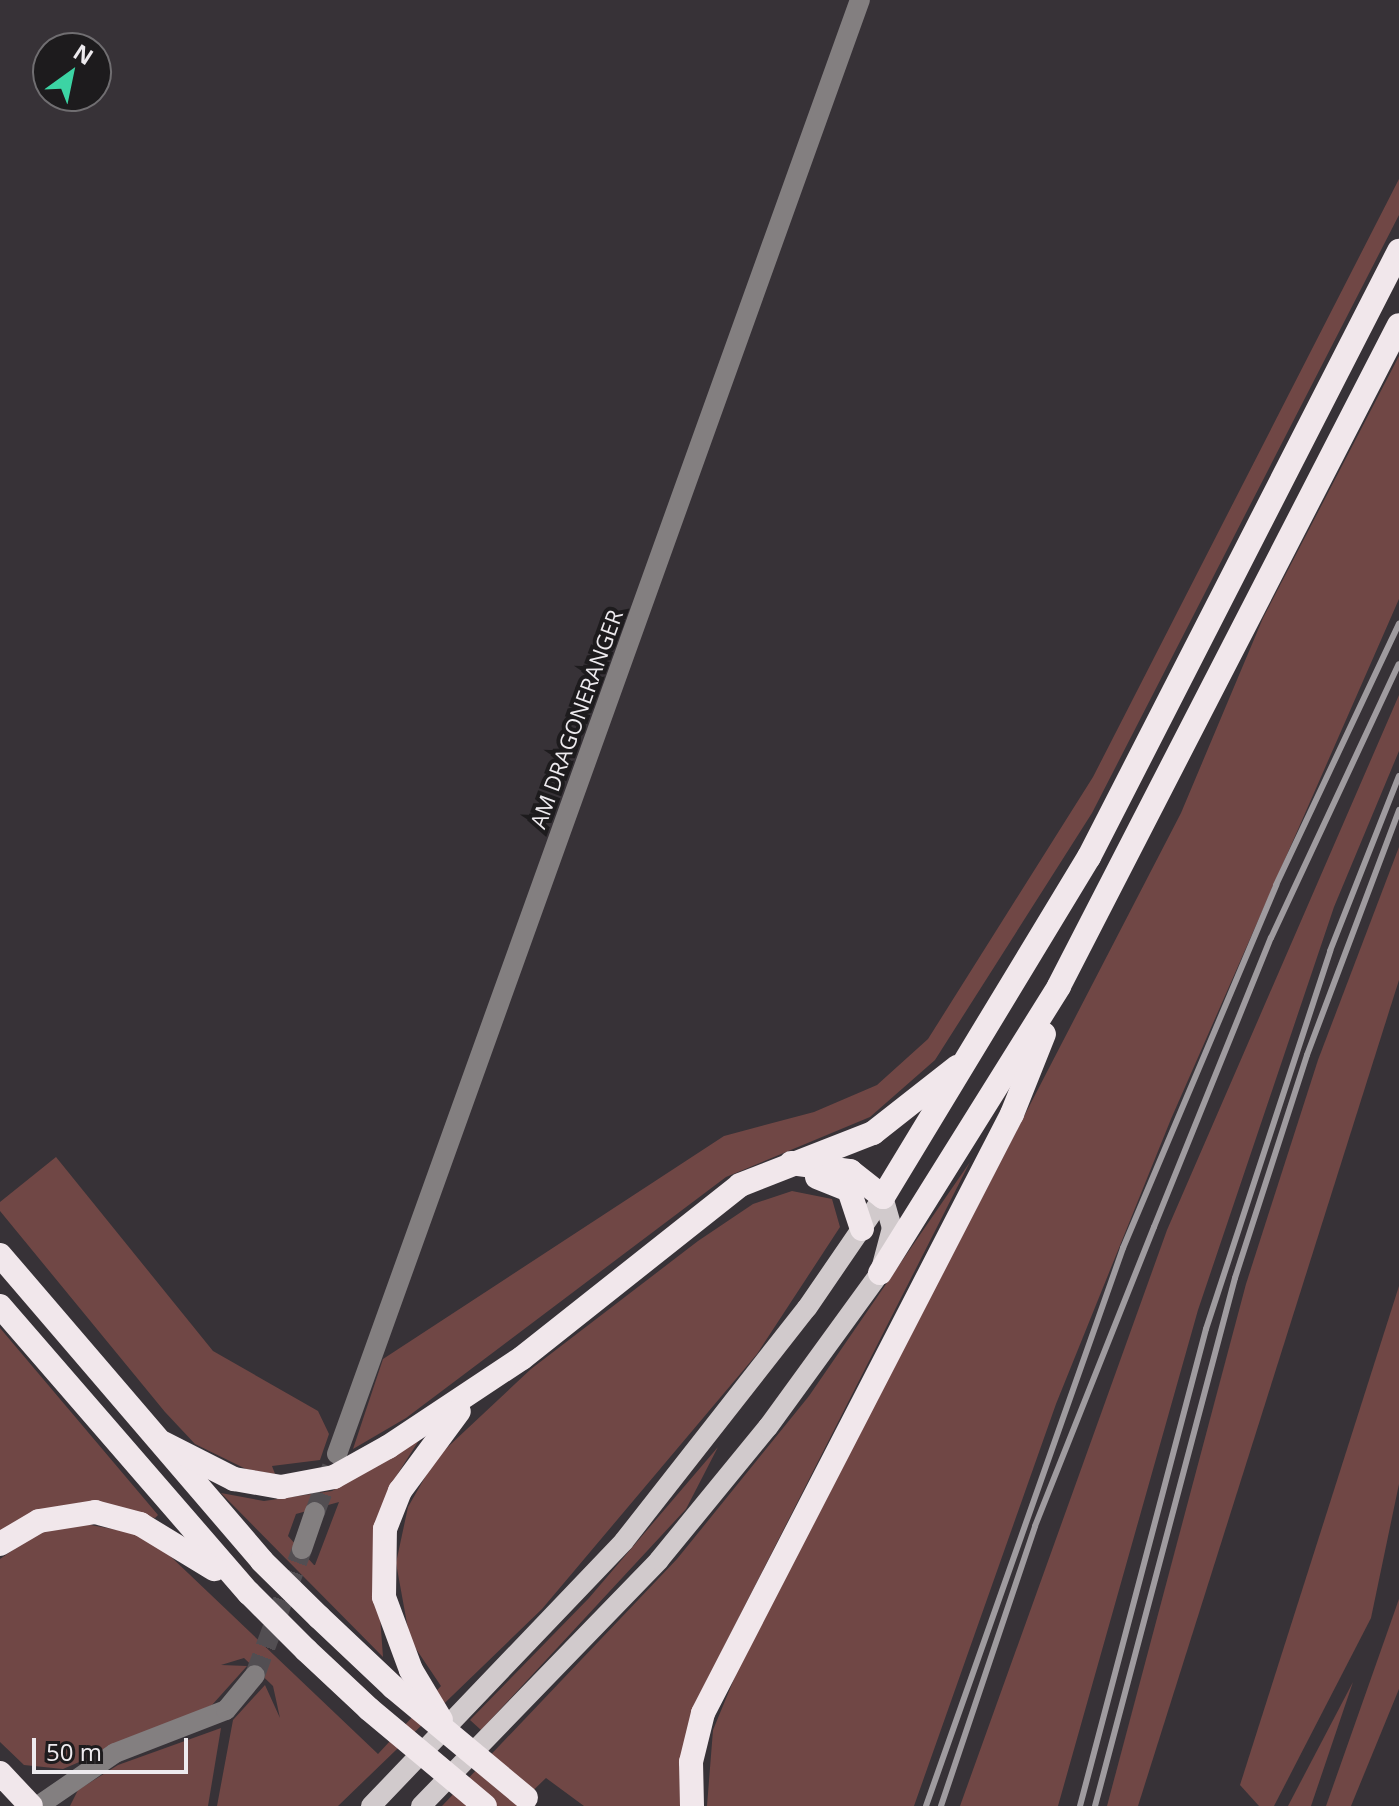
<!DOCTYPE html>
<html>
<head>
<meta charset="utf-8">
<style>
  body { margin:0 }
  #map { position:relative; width:1399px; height:1806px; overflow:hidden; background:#373237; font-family:"Open Sans",sans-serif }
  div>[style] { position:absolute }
  .green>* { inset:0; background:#704745 }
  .minor-tunnel>* { height:20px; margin-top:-10px; transform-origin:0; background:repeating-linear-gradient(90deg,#524e52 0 20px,transparent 0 30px) }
  .minor>* { height:20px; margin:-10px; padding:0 10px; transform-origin:10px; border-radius:10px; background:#837f80 }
  .major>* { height:20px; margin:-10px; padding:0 10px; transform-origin:10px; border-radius:10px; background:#d1cacc }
  .highway>* { height:24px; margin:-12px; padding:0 12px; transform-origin:12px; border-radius:12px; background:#f1e7eb }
  .rail>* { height:6px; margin:-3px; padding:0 3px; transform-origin:3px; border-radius:3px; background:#9f9b9f }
  .highway-bridge>* { height:24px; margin:-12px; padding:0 12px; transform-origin:12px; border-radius:12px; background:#f1e7eb }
  span { translate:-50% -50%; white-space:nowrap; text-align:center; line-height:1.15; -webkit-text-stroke:8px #1d1b1d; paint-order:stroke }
  .street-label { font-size:22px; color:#edeaee }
  .north { position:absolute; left:32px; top:32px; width:80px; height:80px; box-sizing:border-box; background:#1d1b1d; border:2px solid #706e71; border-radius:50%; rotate:33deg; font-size:22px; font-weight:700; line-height:32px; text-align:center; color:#edeaee }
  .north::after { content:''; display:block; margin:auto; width:28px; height:36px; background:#3cd4a4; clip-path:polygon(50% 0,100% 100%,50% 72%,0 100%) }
  .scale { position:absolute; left:32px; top:1738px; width:156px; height:36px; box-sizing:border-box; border:4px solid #edeaee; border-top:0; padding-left:10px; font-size:24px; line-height:28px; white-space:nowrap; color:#edeaee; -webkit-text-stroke:6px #1d1b1d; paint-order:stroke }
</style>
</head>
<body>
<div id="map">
  <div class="green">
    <div style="clip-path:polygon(1399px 179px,1399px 215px,1092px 813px,935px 1060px,870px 1117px,726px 1177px,406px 1418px,353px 1449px,383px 1359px,724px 1136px,814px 1112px,877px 1085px,928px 1039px,1093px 777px)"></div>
    <div style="clip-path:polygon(1399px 356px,1399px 599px,1171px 1119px,1056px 1404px,914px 1806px,707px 1806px,713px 1730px,739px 1667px,1181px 813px,1263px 618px)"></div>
    <div style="clip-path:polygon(1399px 695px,1399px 751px,1334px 907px,1198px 1310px,1058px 1806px,960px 1806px,1167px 1230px)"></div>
    <div style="clip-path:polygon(1399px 847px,1399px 980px,1138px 1806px,1107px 1806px,1246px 1284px,1318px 1060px)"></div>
    <div style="clip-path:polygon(56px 1157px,213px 1351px,318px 1411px,329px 1434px,320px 1460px,272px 1466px,275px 1474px,246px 1469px,195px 1444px,165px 1412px,0 1211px,0 1202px)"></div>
    <div style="clip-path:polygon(970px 1162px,696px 1702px,682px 1806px,584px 1806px,546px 1778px,517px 1806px,442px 1806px,677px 1559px,809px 1396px)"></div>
    <div style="clip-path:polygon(792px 1191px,832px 1199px,840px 1227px,757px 1354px,542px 1609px,338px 1806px,217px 1806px,233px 1720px,265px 1685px,280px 1718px,273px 1686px,244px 1658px,221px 1665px,247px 1666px,212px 1705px,63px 1769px,24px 1765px,0 1742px,0 1559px,36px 1534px,80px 1523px,134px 1533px,168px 1554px,378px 1754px,441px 1686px,410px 1640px,396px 1563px,408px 1507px,436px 1458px,531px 1369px,698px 1241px,753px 1204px)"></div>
    <div style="clip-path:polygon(1399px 1286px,1399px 1484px,1371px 1618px,1274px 1806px,1259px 1806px,1240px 1785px)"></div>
    <div style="clip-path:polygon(0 1328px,158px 1515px,155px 1518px,84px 1502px,35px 1512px,0 1532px)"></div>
    <div style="clip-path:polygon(evenodd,421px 1437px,390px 1486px,374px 1533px,383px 1657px,221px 1493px,264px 1501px,332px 1491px,421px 1437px,339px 1502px,315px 1565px,314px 1565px,288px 1536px,296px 1514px,339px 1502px)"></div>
    <div style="clip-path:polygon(718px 1447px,686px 1509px,481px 1730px,470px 1720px,589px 1598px)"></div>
    <div style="clip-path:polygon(1399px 1599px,1399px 1689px,1351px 1806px,1326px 1806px)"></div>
    <div style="clip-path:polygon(1353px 1682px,1311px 1806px,1288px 1806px)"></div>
    <div style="clip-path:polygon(221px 1728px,208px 1806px,70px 1806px,78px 1790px,118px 1765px)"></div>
  </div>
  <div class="minor-tunnel">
    <div style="left:315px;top:1512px;width:48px;rotate:-69.3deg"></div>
    <div style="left:255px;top:1675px;width:134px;rotate:-69.5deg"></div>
  </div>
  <div class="minor">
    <div style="left:337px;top:1454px;width:1545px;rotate:-70.22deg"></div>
    <div style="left:302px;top:1549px;width:39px;rotate:-71deg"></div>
    <div style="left:38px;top:1806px;width:93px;rotate:-34.5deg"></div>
    <div style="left:115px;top:1753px;width:119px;rotate:-21.2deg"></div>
    <div style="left:226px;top:1710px;width:45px;rotate:-50.4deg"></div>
  </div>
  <div class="major">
    <div style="left:371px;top:1806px;width:366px;rotate:-46.3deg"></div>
    <div style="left:624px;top:1541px;width:296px;rotate:-51.9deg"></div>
    <div style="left:807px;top:1308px;width:135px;rotate:-55.6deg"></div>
    <div style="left:421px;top:1806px;width:342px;rotate:-45.9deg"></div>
    <div style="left:659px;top:1560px;width:172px;rotate:-50.7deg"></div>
    <div style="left:768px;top:1427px;width:190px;rotate:-54deg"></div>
    <div style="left:880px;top:1273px;width:47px;rotate:-75.1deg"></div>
    <div style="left:892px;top:1228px;width:32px;rotate:-106deg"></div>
  </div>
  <div class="highway">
    <div style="left:791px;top:1163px;width:60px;rotate:7.7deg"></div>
    <div style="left:850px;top:1171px;width:42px;rotate:38.2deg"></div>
    <div style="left:883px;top:1197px;width:398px;rotate:-58.8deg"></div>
    <div style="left:1089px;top:857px;width:681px;rotate:-62.91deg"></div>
    <div style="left:817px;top:1177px;width:35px;rotate:22deg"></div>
    <div style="left:849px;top:1190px;width:41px;rotate:71.6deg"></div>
    <div style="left:0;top:1255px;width:403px;rotate:49.4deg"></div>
    <div style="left:880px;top:1273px;width:338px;rotate:-58deg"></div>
    <div style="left:1059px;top:986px;width:743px;rotate:-62.78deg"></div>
    <div style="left:0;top:1306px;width:380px;rotate:49.1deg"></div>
    <div style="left:163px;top:1443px;width:80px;rotate:26.9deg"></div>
    <div style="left:234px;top:1479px;width:48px;rotate:9.7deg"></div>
    <div style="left:388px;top:1447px;width:161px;rotate:-33.6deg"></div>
    <div style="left:522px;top:1358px;width:278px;rotate:-38.4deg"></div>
    <div style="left:740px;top:1185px;width:143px;rotate:-21.4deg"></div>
    <div style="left:873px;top:1133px;width:107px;rotate:-38.2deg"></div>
    <div style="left:0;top:1544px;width:45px;rotate:-30.5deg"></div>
    <div style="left:39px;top:1521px;width:57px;rotate:-9.1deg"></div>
    <div style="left:95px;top:1512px;width:47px;rotate:14.9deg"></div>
    <div style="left:140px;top:1524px;width:87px;rotate:31.3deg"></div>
    <div style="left:319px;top:1617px;width:102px;rotate:43.4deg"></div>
    <div style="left:306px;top:1650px;width:86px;rotate:43.1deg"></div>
    <div style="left:411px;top:1670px;width:78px;rotate:-110.3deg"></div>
    <div style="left:384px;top:1597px;width:68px;rotate:-89.2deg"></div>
    <div style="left:385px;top:1529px;width:41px;rotate:-68.5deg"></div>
    <div style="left:400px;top:1491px;width:99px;rotate:-53.6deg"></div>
    <div style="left:0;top:1773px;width:45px;rotate:46.8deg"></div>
    <div style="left:692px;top:1806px;width:44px;rotate:-91.3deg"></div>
    <div style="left:691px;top:1762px;width:50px;rotate:-76.2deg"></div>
    <div style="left:703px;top:1713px;width:674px;rotate:-62.71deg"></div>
    <div style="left:1012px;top:1114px;width:86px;rotate:-68.2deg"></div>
  </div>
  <div class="rail">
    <div style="left:926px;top:1806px;width:592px;rotate:-70.55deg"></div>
    <div style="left:1123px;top:1248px;width:394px;rotate:-67.1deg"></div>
    <div style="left:1276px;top:885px;width:289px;rotate:-64.8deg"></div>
    <div style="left:941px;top:1806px;width:295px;rotate:-71.4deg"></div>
    <div style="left:1035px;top:1526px;width:322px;rotate:-68.3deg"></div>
    <div style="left:1154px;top:1227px;width:312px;rotate:-68deg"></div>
    <div style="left:1271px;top:938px;width:302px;rotate:-65deg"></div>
    <div style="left:1080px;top:1806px;width:493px;rotate:-75.2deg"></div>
    <div style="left:1206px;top:1329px;width:398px;rotate:-71.8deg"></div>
    <div style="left:1330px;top:951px;width:188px;rotate:-68.5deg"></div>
    <div style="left:1095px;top:1806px;width:546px;rotate:-75.15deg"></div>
    <div style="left:1235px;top:1278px;width:234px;rotate:-72.1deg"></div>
    <div style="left:1307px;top:1055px;width:262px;rotate:-69.4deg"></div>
  </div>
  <div class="highway-bridge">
    <div style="left:281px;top:1487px;width:54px;rotate:-10.7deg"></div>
    <div style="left:334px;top:1477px;width:62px;rotate:-29.1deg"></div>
    <div style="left:262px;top:1561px;width:80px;rotate:44.5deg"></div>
    <div style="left:249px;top:1593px;width:81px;rotate:45deg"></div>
    <div style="left:411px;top:1670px;width:58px;rotate:59deg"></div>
    <div style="left:393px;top:1687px;width:173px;rotate:39.8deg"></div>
    <div style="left:369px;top:1709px;width:151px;rotate:39.9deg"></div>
  </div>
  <div class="street-label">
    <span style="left:576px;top:719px;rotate:-70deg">AM DRAGONERANGER</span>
  </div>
  <div class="north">N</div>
  <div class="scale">50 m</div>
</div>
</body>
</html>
